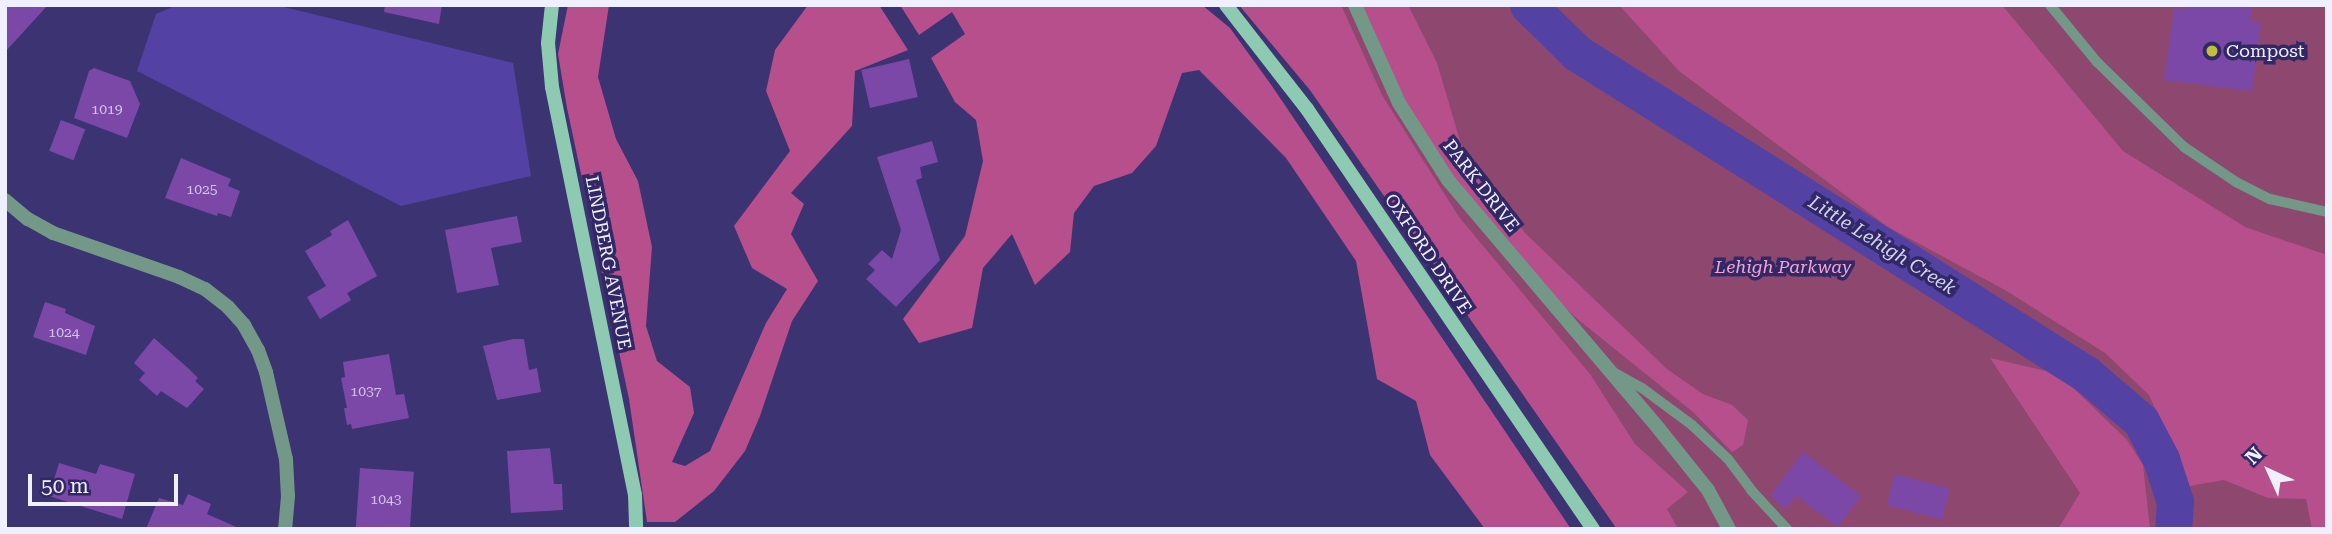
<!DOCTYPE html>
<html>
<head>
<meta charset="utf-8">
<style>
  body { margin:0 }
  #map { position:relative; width:2332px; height:534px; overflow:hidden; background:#3c3372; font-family:"Roboto Serif",serif }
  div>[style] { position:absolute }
  .green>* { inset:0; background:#8e4870 }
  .forest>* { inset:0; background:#b64f8b }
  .water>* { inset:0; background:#5342a3 }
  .river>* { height:37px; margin:-18.5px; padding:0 18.5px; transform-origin:18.5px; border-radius:18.5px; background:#5342a3 }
  .building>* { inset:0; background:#7b48a7; transform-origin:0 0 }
  .lane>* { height:10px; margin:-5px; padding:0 5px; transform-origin:5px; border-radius:5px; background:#739888 }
  .street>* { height:14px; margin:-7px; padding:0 7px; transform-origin:7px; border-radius:7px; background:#739888 }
  .secondary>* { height:14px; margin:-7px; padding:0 7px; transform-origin:7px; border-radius:7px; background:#8ecab1 }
  .dots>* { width:19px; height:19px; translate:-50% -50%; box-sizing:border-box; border:4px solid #322866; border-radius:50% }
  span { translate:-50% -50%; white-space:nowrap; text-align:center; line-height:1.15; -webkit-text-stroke:7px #322866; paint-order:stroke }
  .number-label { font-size:14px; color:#d2c5e9 }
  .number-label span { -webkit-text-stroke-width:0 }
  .poi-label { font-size:18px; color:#efefff }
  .left { translate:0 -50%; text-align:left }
  .street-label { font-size:18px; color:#efefff }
  .park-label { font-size:18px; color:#f5a5d0; font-style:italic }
  .water-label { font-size:19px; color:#d6d5f0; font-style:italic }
  .frame { position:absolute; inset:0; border:7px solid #efefff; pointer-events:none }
  .north { position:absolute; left:2234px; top:436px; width:70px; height:70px; -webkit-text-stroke:5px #322866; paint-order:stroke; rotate:315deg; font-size:19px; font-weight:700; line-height:28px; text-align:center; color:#efefff }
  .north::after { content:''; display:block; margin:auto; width:24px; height:32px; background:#efefff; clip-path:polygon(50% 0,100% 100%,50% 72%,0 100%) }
  .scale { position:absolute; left:28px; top:474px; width:150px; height:32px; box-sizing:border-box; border:4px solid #efefff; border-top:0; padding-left:9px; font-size:21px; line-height:24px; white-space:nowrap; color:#efefff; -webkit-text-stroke:5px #322866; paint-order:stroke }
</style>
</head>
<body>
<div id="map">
  <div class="green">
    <div style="clip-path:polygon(1239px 5px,2327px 5px,2327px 529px,1617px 529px,1310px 90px)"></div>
  </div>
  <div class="forest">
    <div style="clip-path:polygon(568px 5px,609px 5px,598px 77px,616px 139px,638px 181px,652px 247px,646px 326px,657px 361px,690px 387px,694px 413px,672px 462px,685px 466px,710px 451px,766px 323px,787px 289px,752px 268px,734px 226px,790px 151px,766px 91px,775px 50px,808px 5px,879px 5px,908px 50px,855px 71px,852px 126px,791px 193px,804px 204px,791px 234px,818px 281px,792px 321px,760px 416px,745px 451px,714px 491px,675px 522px,647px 522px,629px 399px,567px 108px,558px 54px)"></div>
    <div style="clip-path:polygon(900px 5px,1202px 5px,1230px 28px,1272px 86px,1571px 529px,1485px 529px,1430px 455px,1416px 401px,1377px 379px,1356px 261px,1286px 158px,1199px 70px,1182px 73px,1156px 146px,1132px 173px,1094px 186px,1074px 213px,1070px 252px,1035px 285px,1012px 234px,983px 268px,972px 328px,919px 343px,903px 319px,965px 236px,983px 161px,976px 120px,955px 102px,931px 58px,965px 34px,952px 12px,919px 35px)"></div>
    <div style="clip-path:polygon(1239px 5px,1341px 5px,1382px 95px,1459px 217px,1590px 374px,1635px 444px,1688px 492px,1667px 509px,1678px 529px,1617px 529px,1310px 90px)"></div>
    <div style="clip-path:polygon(1358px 5px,1408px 5px,1437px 63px,1461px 144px,1525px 233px,1667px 369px,1703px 394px,1732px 405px,1748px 420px,1743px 445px,1732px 452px,1693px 412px,1575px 317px,1536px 279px,1424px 140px)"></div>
    <div style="clip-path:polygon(1619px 5px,2002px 5px,2123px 151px,2245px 227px,2327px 255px,2327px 529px,2312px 529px,2306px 499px,2268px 498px,2224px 480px,2190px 486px,2149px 395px,2105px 353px,2005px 290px,1888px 227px,1679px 71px)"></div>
    <div style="clip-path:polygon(1990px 358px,2059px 374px,2127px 440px,2143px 465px,2150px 529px,2058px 529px,2080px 493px)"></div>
  </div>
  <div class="water">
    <div style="clip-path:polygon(177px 5px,276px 5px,513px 63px,531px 176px,401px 206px,137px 71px,156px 14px)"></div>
  </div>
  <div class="river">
    <div style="left:1528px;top:5px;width:69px;rotate:44.4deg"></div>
    <div style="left:1577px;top:53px;width:602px;rotate:32.24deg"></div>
    <div style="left:2086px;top:374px;width:72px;rotate:40.5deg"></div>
    <div style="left:2141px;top:421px;width:43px;rotate:62.2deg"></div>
    <div style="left:2161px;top:459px;width:45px;rotate:72deg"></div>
    <div style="left:2175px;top:502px;width:27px;rotate:94deg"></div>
  </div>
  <div class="building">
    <div style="clip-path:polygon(5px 5px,48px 5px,5px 52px)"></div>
    <div style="clip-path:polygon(385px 5px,442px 5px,439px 24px,384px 12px)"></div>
    <div style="clip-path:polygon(2186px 5px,2253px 5px,2250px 21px,2261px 23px,2252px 91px,2164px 80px,2174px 8px,2186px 10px)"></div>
    <div style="left:909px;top:59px;width:39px;height:49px;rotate:77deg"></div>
    <div style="clip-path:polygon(94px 68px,130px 81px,140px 104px,127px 138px,74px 118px,89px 71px)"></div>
    <div style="left:61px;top:120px;width:26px;height:33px;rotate:21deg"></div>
    <div style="clip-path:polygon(932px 141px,938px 162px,920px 167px,922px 178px,916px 180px,940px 260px,896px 307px,866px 279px,875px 270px,868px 264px,882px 250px,892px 259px,901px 230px,877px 157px)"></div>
    <div style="clip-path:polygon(181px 158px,231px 179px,228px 186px,240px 191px,231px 217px,218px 213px,217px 216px,165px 198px)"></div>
    <div style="clip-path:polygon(517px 216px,522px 242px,491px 248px,499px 285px,457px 293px,445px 230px)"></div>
    <div style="clip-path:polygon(348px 220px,377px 276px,347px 293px,351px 300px,320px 319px,307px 297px,326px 286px,305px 251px,332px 235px,330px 231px)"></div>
    <div style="clip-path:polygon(45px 302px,66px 309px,65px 313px,95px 326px,86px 355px,33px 337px)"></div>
    <div style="clip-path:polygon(154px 338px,189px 369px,198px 378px,195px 381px,204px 389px,187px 408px,161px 391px,157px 396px,139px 380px,145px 373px,134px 363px)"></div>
    <div style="clip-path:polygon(513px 339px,524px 339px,529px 370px,537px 368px,541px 392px,497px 400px,483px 346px)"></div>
    <div style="clip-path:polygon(389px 354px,396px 395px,404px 394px,409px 418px,352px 429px,351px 424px,347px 425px,344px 408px,347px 408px,341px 378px,345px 377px,343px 362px)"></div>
    <div style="clip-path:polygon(550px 448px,554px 484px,562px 484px,563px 510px,511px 513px,507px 451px)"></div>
    <div style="clip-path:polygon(1803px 452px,1861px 496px,1838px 527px,1796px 496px,1786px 509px,1770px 496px)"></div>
    <div style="clip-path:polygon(59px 463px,96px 474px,100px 464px,135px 474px,122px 519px,49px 496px)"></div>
    <div style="left:360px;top:468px;width:54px;height:61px;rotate:4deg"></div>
    <div style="left:1895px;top:474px;width:57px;height:32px;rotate:15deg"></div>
    <div style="clip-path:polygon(188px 494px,211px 504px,207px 514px,241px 529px,146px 529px,159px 498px,183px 505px)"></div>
  </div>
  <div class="lane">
    <div style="left:2050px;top:5px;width:74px;rotate:50.5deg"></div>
    <div style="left:2097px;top:62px;width:122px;rotate:44.3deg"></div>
    <div style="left:2184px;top:147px;width:63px;rotate:33.9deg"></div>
    <div style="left:2236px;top:182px;width:38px;rotate:27deg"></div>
    <div style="left:2270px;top:199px;width:58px;rotate:12.8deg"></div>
    <div style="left:1615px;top:373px;width:31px;rotate:29deg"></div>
    <div style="left:1642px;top:388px;width:62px;rotate:36.5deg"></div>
    <div style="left:1692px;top:425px;width:50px;rotate:43.4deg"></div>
    <div style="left:1728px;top:459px;width:39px;rotate:53deg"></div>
    <div style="left:1751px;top:490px;width:53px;rotate:47.3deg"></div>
  </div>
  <div class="street">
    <div style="left:1355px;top:5px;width:107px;rotate:65.8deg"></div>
    <div style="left:1399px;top:103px;width:91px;rotate:57.5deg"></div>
    <div style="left:1448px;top:180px;width:326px;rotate:49.7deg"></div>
    <div style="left:1659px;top:429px;width:78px;rotate:51.2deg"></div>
    <div style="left:1708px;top:490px;width:44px;rotate:61.7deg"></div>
    <div style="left:5px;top:200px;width:30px;rotate:40deg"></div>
    <div style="left:28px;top:219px;width:29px;rotate:29deg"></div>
    <div style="left:53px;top:233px;width:133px;rotate:19.2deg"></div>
    <div style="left:179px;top:277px;width:29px;rotate:25deg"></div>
    <div style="left:205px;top:289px;width:29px;rotate:38deg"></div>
    <div style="left:228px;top:307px;width:24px;rotate:48deg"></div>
    <div style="left:244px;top:325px;width:29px;rotate:61deg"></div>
    <div style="left:258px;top:350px;width:23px;rotate:70deg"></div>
    <div style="left:266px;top:372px;width:89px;rotate:77.1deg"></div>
    <div style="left:286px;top:459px;width:37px;rotate:87deg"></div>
    <div style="left:288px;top:496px;width:33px;rotate:95deg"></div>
  </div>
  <div class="secondary">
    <div style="left:552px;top:5px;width:38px;rotate:96deg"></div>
    <div style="left:548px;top:43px;width:44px;rotate:84.8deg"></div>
    <div style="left:552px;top:87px;width:416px;rotate:78.5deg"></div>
    <div style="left:635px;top:495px;width:34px;rotate:88deg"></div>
    <div style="left:1226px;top:5px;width:132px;rotate:52.1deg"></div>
    <div style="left:1307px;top:109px;width:508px;rotate:55.75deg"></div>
  </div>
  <div class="dots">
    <div style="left:2212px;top:51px;background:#c3bd3f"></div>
  </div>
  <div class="number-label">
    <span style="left:107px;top:109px">1019</span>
    <span style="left:202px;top:189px">1025</span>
    <span style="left:64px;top:332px">1024</span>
    <span style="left:366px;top:391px">1037</span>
    <span style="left:386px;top:499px">1043</span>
  </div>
  <div class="poi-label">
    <span class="left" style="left:2226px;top:51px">Compost</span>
  </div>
  <div class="street-label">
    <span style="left:1481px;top:186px;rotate:52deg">PARK DRIVE</span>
    <span style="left:1428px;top:254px;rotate:56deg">OXFORD DRIVE</span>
    <span style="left:608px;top:263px;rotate:79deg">LINDBERG AVENUE</span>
  </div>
  <div class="park-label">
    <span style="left:1783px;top:267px">Lehigh Parkway</span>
  </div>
  <div class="water-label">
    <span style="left:1882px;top:245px;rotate:32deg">Little Lehigh Creek</span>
  </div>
  <div class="frame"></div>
  <div class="north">N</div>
  <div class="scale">50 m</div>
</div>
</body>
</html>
